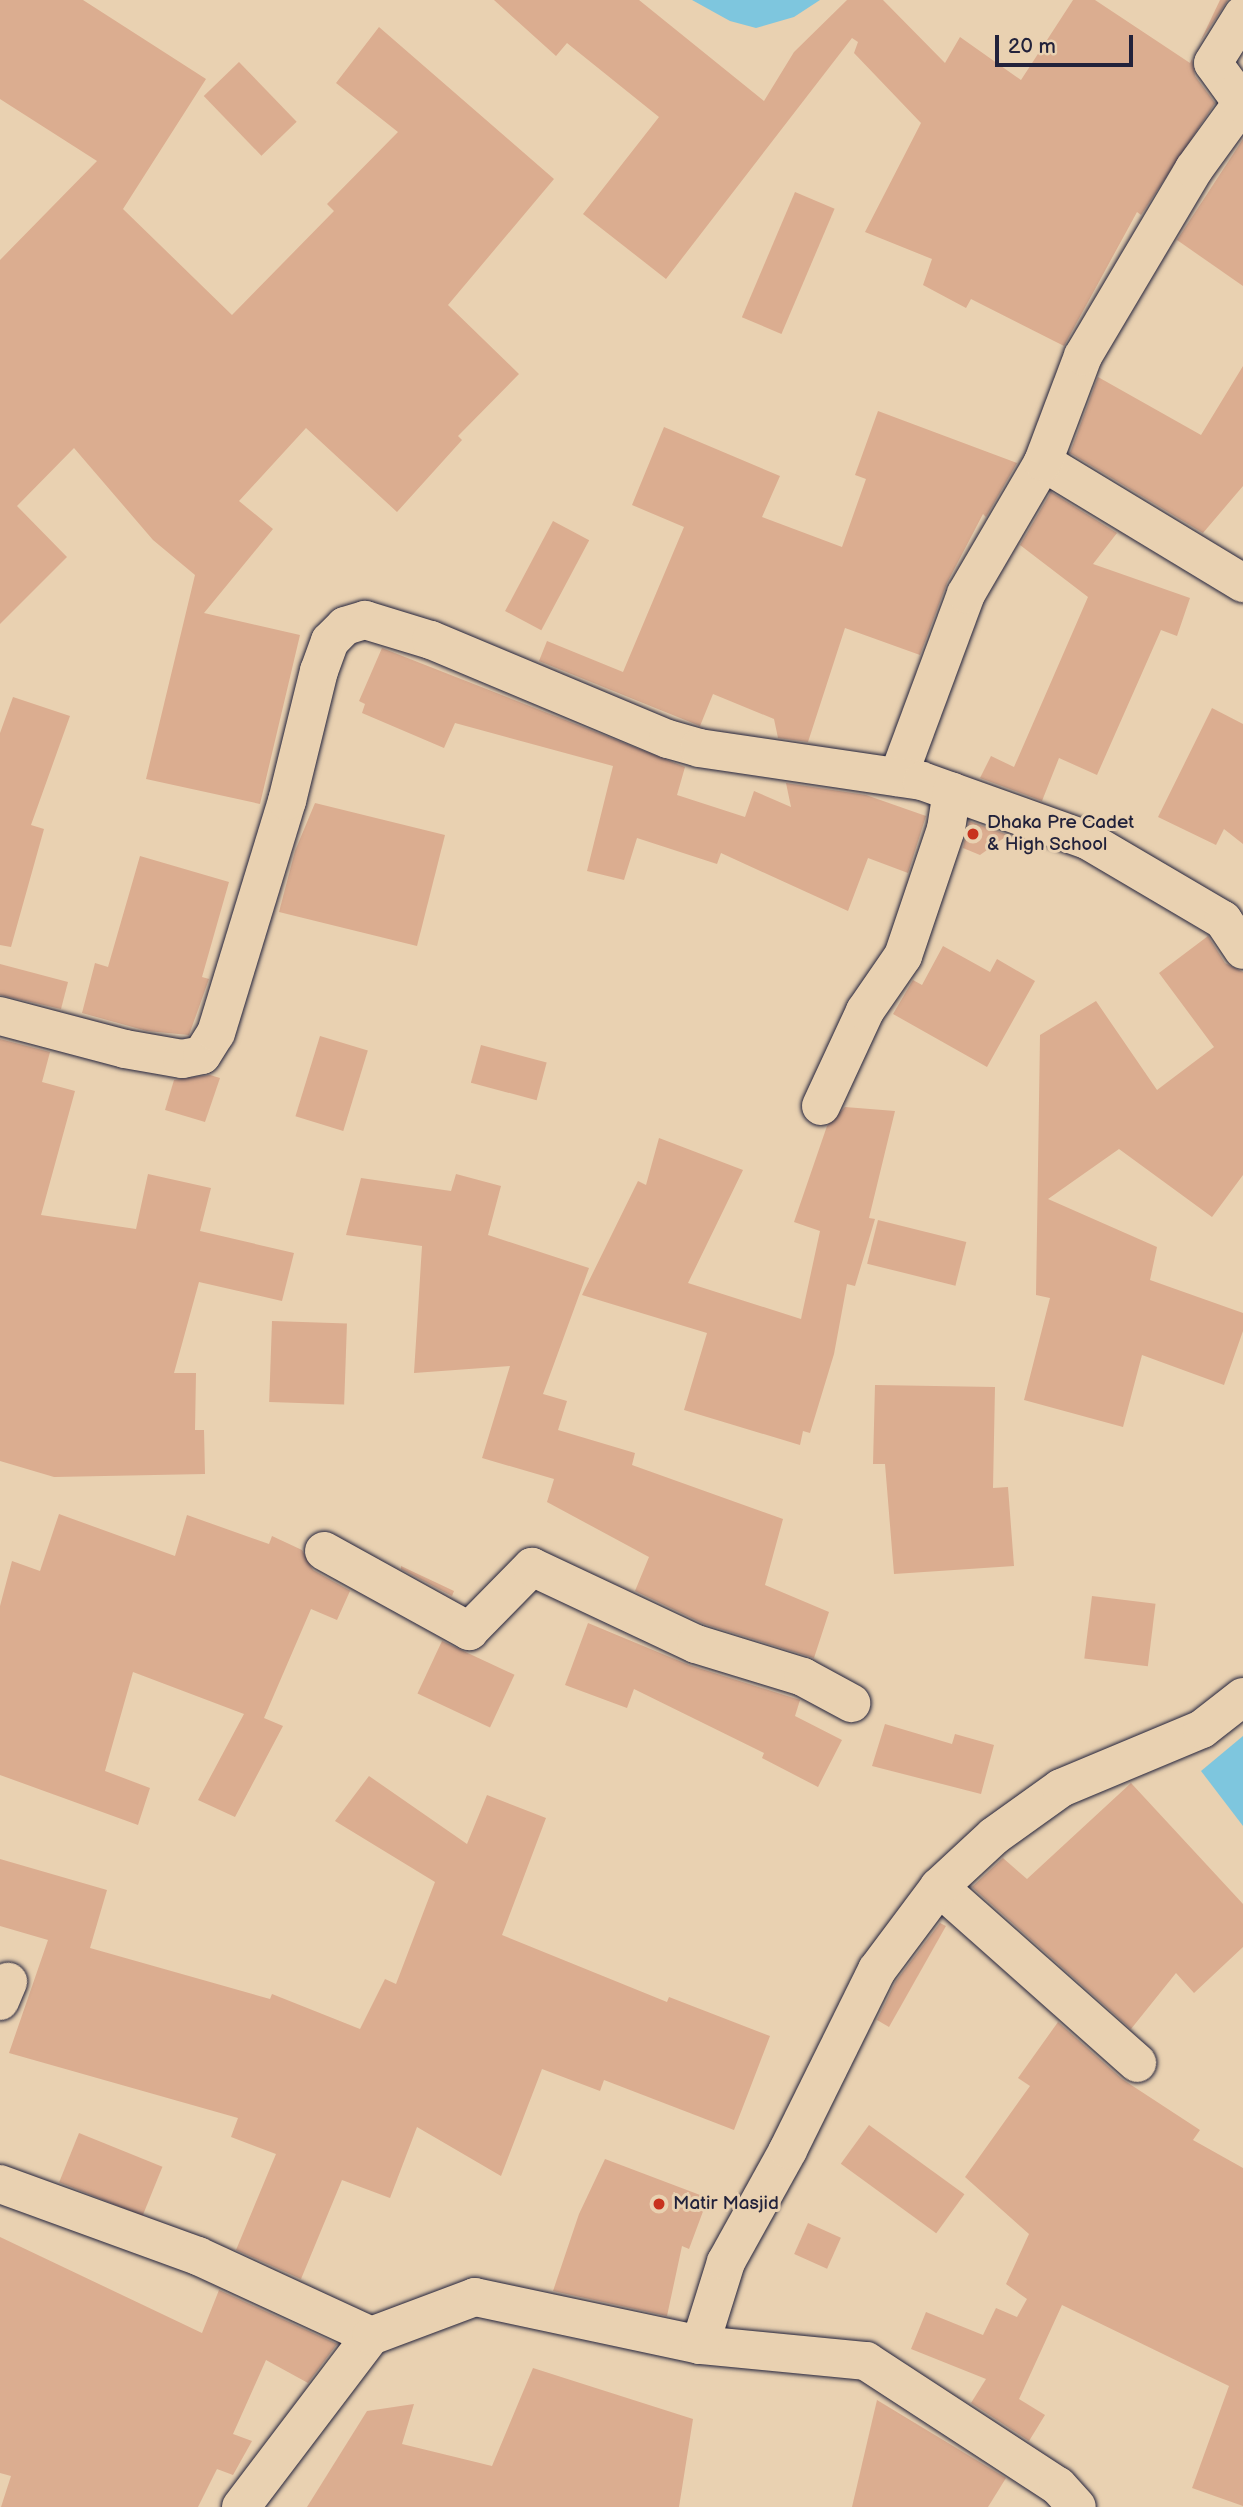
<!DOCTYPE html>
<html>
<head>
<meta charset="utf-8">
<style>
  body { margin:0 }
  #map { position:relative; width:1243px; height:2507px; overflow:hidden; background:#e9d1b1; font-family:"Balsamiq Sans",sans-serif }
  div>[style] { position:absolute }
  .water>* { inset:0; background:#7ec6de }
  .building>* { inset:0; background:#dbad90; transform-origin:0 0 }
  .roads { filter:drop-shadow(0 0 2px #22223b) drop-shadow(0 0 2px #22223b) }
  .minor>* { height:38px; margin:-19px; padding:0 19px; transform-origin:19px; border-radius:19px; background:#e9d1b1 }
  .dots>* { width:19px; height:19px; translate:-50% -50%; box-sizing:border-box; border:4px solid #e9d1b1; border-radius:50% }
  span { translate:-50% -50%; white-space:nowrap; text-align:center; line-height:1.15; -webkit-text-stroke:6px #e9d1b1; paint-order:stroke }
  .poi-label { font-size:19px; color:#22223b }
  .left { translate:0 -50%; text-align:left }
  .scale { position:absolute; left:995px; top:35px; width:138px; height:32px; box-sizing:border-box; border:4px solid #22223b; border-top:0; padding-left:9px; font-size:21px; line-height:24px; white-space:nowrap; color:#22223b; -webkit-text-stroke:5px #e9d1b1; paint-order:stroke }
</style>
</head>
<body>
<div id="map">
  <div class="water">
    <div style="clip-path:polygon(692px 0,820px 0,794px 17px,756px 28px,730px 21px)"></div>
    <div style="clip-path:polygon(1243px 1736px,1243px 1826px,1201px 1771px)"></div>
  </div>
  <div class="building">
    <div style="clip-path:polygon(0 0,83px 0,206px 79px,123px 209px,232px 315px,334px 211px,327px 204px,398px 132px,336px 83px,379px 27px,554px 179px,448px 305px,519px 374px,458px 436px,462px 440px,397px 512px,306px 428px,239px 501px,273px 529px,204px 613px,300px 635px,260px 804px,146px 779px,195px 575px,153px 540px,74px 448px,17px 506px,67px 557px,0 624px,0 260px,97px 161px,0 99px)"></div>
    <div style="clip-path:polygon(494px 0,639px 0,764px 101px,794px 52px,847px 0,883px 0,945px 63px,960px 37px,1021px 80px,1073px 0,1095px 0,1190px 63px,1192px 59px,1195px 76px,1215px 103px,1141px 215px,1137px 212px,1064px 346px,971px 299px,966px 308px,923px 285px,932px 259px,865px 232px,921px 123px,854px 53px,858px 42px,852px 38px,666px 279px,583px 214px,659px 117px,567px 43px,556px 56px)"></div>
    <div style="clip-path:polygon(1220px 0,1228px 0,1200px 42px)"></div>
    <div style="left:239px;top:62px;width:83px;height:49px;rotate:46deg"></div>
    <div style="clip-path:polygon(1243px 139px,1243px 286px,1177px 240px)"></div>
    <div style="left:795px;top:192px;width:43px;height:136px;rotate:23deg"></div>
    <div style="clip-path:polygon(1243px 366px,1243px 486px,1203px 533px,1070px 453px,1098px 377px,1201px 435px)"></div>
    <div style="clip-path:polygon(878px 411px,1017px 463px,986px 517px,983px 514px,947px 583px,920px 655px,845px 628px,808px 742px,778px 738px,774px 719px,713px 694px,700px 726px,539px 661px,547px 641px,623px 672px,684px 527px,632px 505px,664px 427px,780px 476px,762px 517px,842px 547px,866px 479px,855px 475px)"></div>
    <div style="clip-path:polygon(1051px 492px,1117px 533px,1093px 564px,1190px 598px,1177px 636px,1161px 630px,1097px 775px,1059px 758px,1042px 801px,980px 778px,991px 756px,1014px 767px,1088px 597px,1020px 545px)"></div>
    <div style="left:553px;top:521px;width:41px;height:102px;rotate:28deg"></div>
    <div style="clip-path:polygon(382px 648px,685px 767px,677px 795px,745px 817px,754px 791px,791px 807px,786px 783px,866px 795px,926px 816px,908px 873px,868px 858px,848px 911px,721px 853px,717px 864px,637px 838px,624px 880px,587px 871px,613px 766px,455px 723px,444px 748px,362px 713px,365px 704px,359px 701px)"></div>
    <div style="clip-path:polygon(13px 697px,70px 716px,31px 825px,44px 829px,11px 947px,0 945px,0 733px)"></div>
    <div style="clip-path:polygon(1212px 708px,1243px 724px,1243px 844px,1224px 829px,1216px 845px,1158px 817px)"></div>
    <div style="clip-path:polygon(315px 803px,445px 835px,417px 946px,279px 912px,295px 851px)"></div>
    <div style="clip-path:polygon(969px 821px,1008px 835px,980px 855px,963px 848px)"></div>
    <div style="clip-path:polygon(140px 856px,229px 882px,202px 977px,209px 979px,189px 1035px,147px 1031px,82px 1013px,95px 963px,108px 967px)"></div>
    <div style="clip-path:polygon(1208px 936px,1225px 963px,1243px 972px,1243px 1175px,1212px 1217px,1119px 1149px,1048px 1199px,1157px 1247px,1150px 1280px,1243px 1313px,1243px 1331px,1224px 1385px,1142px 1355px,1123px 1427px,1024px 1400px,1050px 1298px,1036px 1295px,1040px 1035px,1096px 1001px,1157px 1090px,1214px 1047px,1159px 973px)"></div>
    <div style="clip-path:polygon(943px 946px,990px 972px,997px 959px,1035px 981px,987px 1067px,893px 1014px,913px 980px,922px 985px)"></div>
    <div style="clip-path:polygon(0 964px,68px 982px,61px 1009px,0 995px)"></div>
    <div style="left:320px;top:1036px;width:50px;height:84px;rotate:17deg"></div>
    <div style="clip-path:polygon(0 1039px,50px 1052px,42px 1082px,75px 1091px,41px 1215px,136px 1229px,148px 1174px,211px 1188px,200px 1231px,294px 1253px,282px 1301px,199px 1282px,174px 1373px,196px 1373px,195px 1430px,204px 1430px,205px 1474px,54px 1477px,0 1461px)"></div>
    <div style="left:481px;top:1045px;width:68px;height:39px;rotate:15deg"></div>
    <div style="clip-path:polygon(210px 1075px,220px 1078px,205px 1122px,165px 1110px,174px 1080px)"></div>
    <div style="clip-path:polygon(845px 1107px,895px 1111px,869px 1218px,875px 1219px,855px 1286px,847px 1284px,834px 1354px,810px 1433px,803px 1431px,800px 1445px,684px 1410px,707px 1333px,582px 1295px,638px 1181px,646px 1185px,659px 1138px,743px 1170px,688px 1283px,801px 1319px,820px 1231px,794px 1222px,827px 1126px)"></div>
    <div style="clip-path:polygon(456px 1174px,501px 1186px,488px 1235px,589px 1268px,543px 1394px,567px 1401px,558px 1430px,635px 1453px,632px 1465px,783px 1519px,765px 1585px,829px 1612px,814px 1658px,704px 1624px,635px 1591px,649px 1557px,547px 1502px,554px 1479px,482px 1458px,510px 1366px,414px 1373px,422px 1246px,346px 1235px,361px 1178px,451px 1191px)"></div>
    <div style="left:878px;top:1220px;width:91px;height:45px;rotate:14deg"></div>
    <div style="left:272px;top:1321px;width:75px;height:81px;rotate:2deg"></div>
    <div style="clip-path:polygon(875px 1385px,995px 1387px,993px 1488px,1008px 1487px,1014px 1566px,894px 1574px,885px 1464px,873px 1464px)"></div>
    <div style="clip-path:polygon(59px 1514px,175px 1556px,187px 1515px,269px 1544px,272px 1536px,302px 1550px,313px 1570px,354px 1593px,350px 1591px,337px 1620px,311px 1609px,264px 1718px,283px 1726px,235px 1817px,198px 1800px,244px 1714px,133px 1672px,105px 1771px,150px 1788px,138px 1825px,0 1775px,0 1606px,12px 1561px,40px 1571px)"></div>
    <div style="clip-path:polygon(401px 1566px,454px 1591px,452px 1596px,401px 1569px)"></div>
    <div style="left:1092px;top:1596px;width:64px;height:63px;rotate:7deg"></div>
    <div style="clip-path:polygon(588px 1623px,689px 1665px,800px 1700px,795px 1716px,842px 1740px,818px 1787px,762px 1758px,764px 1753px,634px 1689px,627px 1708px,565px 1685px)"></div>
    <div style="left:442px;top:1641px;width:80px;height:58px;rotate:25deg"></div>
    <div style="clip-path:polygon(885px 1724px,952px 1744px,955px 1734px,994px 1745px,981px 1794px,872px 1766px)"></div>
    <div style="clip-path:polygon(369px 1776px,467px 1844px,487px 1795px,546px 1818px,502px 1935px,667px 2002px,669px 1997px,770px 2036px,734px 2130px,604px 2080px,600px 2091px,542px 2069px,501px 2176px,417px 2127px,390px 2198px,342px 2180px,301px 2279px,236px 2250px,276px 2154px,231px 2137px,238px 2118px,9px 2053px,48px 1940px,0 1926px,0 1859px,107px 1890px,90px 1948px,270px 1999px,272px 1994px,360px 2029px,385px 1979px,396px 1984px,435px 1882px,335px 1821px)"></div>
    <div style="clip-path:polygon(1131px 1783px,1243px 1904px,1243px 1947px,1194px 1993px,1176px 1973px,1131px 2029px,972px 1887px,1003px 1858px,1027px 1879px)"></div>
    <div style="clip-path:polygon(940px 1923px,946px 1926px,889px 2027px,877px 2020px,896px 1981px)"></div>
    <div style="clip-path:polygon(1058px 2022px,1122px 2079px,1200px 2130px,1193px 2140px,1243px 2168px,1243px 2506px,1192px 2488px,1229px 2386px,1062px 2305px,1019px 2399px,1045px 2415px,1029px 2441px,971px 2403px,986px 2379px,911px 2349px,926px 2312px,983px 2335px,996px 2308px,1017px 2317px,1027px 2299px,1006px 2284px,1029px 2234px,965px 2177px,1030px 2086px,1018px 2078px)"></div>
    <div style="left:869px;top:2125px;width:118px;height:48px;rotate:36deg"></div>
    <div style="left:79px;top:2133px;width:90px;height:53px;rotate:22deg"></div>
    <div style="clip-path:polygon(605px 2159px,708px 2198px,689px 2249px,682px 2246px,667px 2316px,553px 2291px,579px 2214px)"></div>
    <div style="left:808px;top:2223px;width:36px;height:34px;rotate:24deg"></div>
    <div style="clip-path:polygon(0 2237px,202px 2333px,219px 2290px,337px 2344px,308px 2383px,266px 2360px,233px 2434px,252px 2441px,233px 2475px,217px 2469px,198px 2507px,1px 2507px,11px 2476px,0 2473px)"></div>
    <div style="clip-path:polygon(533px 2368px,693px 2419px,679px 2507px,307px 2507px,367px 2411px,414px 2404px,402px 2444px,492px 2466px)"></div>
    <div style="clip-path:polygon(877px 2400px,1006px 2478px,988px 2507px,852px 2507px)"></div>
  </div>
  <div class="roads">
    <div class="minor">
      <div style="left:1043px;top:462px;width:234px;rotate:31.2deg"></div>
      <div style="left:898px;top:777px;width:195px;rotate:-69.6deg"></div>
      <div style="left:966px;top:594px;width:153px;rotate:-59.7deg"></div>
      <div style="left:1043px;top:462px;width:113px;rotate:-69.3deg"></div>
      <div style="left:1083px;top:356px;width:217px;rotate:-59.3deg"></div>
      <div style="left:1194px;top:169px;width:82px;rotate:-54deg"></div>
      <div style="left:1242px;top:103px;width:49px;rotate:-125.9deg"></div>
      <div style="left:1213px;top:63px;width:57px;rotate:-58deg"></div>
      <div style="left:0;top:1016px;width:129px;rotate:14.8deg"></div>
      <div style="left:125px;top:1049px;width:58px;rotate:10deg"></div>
      <div style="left:182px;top:1059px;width:20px;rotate:-11deg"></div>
      <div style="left:202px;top:1055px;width:26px;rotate:-58deg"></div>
      <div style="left:216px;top:1033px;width:243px;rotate:-73deg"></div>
      <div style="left:287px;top:801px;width:134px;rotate:-76.2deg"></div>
      <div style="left:319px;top:671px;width:32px;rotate:-70deg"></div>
      <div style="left:330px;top:641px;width:21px;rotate:-45deg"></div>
      <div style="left:345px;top:626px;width:21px;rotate:-17deg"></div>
      <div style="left:365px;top:620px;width:69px;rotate:16.9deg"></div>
      <div style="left:431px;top:640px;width:257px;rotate:22.7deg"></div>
      <div style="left:668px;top:739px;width:32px;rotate:16deg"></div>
      <div style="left:699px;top:748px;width:225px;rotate:8.4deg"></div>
      <div style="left:922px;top:781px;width:175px;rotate:19.7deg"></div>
      <div style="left:1087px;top:840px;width:158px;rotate:30.5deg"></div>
      <div style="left:1223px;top:920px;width:36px;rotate:56deg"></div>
      <div style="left:821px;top:1106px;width:105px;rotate:-65.1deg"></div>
      <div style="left:865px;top:1011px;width:67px;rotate:-55.4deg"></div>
      <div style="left:903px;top:956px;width:134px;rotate:-71.3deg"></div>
      <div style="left:946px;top:829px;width:38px;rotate:-81deg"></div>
      <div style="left:324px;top:1551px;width:166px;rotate:28.9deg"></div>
      <div style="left:469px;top:1631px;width:90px;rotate:-45.5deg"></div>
      <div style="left:532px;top:1567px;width:181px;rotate:25.2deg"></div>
      <div style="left:696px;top:1644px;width:112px;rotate:17.1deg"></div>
      <div style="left:803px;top:1677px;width:55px;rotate:28.4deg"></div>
      <div style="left:939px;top:1887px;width:265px;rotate:41.6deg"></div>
      <div style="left:0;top:2001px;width:21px;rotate:-67deg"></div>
      <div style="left:0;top:2184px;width:211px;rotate:20deg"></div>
      <div style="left:198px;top:2256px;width:191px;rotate:24.8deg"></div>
      <div style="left:700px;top:2345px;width:167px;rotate:5.5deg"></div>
      <div style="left:866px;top:2361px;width:229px;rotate:33.1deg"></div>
      <div style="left:1058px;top:2486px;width:28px;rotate:48deg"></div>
      <div style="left:241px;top:2507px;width:215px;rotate:-52.8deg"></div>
      <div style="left:371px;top:2336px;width:111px;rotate:-20.6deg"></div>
      <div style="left:475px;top:2297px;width:230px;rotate:12deg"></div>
      <div style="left:700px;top:2345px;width:87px;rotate:-72.6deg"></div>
      <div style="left:726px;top:2262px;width:128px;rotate:-61deg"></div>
      <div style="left:788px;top:2150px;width:201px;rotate:-63.7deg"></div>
      <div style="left:877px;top:1970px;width:104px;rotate:-53.2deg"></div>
      <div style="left:939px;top:1887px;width:75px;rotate:-42.8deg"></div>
      <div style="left:994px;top:1836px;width:82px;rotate:-35.6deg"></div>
      <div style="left:1061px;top:1788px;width:153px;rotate:-22.7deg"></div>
      <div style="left:1202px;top:1729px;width:52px;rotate:-38deg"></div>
    </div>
  </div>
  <div class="dots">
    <div style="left:973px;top:834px;background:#c8321e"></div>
    <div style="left:659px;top:2204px;background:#c8321e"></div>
  </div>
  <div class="poi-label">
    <span class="left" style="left:987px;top:834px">Dhaka Pre Cadet<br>&amp; High School</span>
    <span class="left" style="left:673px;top:2204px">Matir Masjid</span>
  </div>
  <div class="scale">20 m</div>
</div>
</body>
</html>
